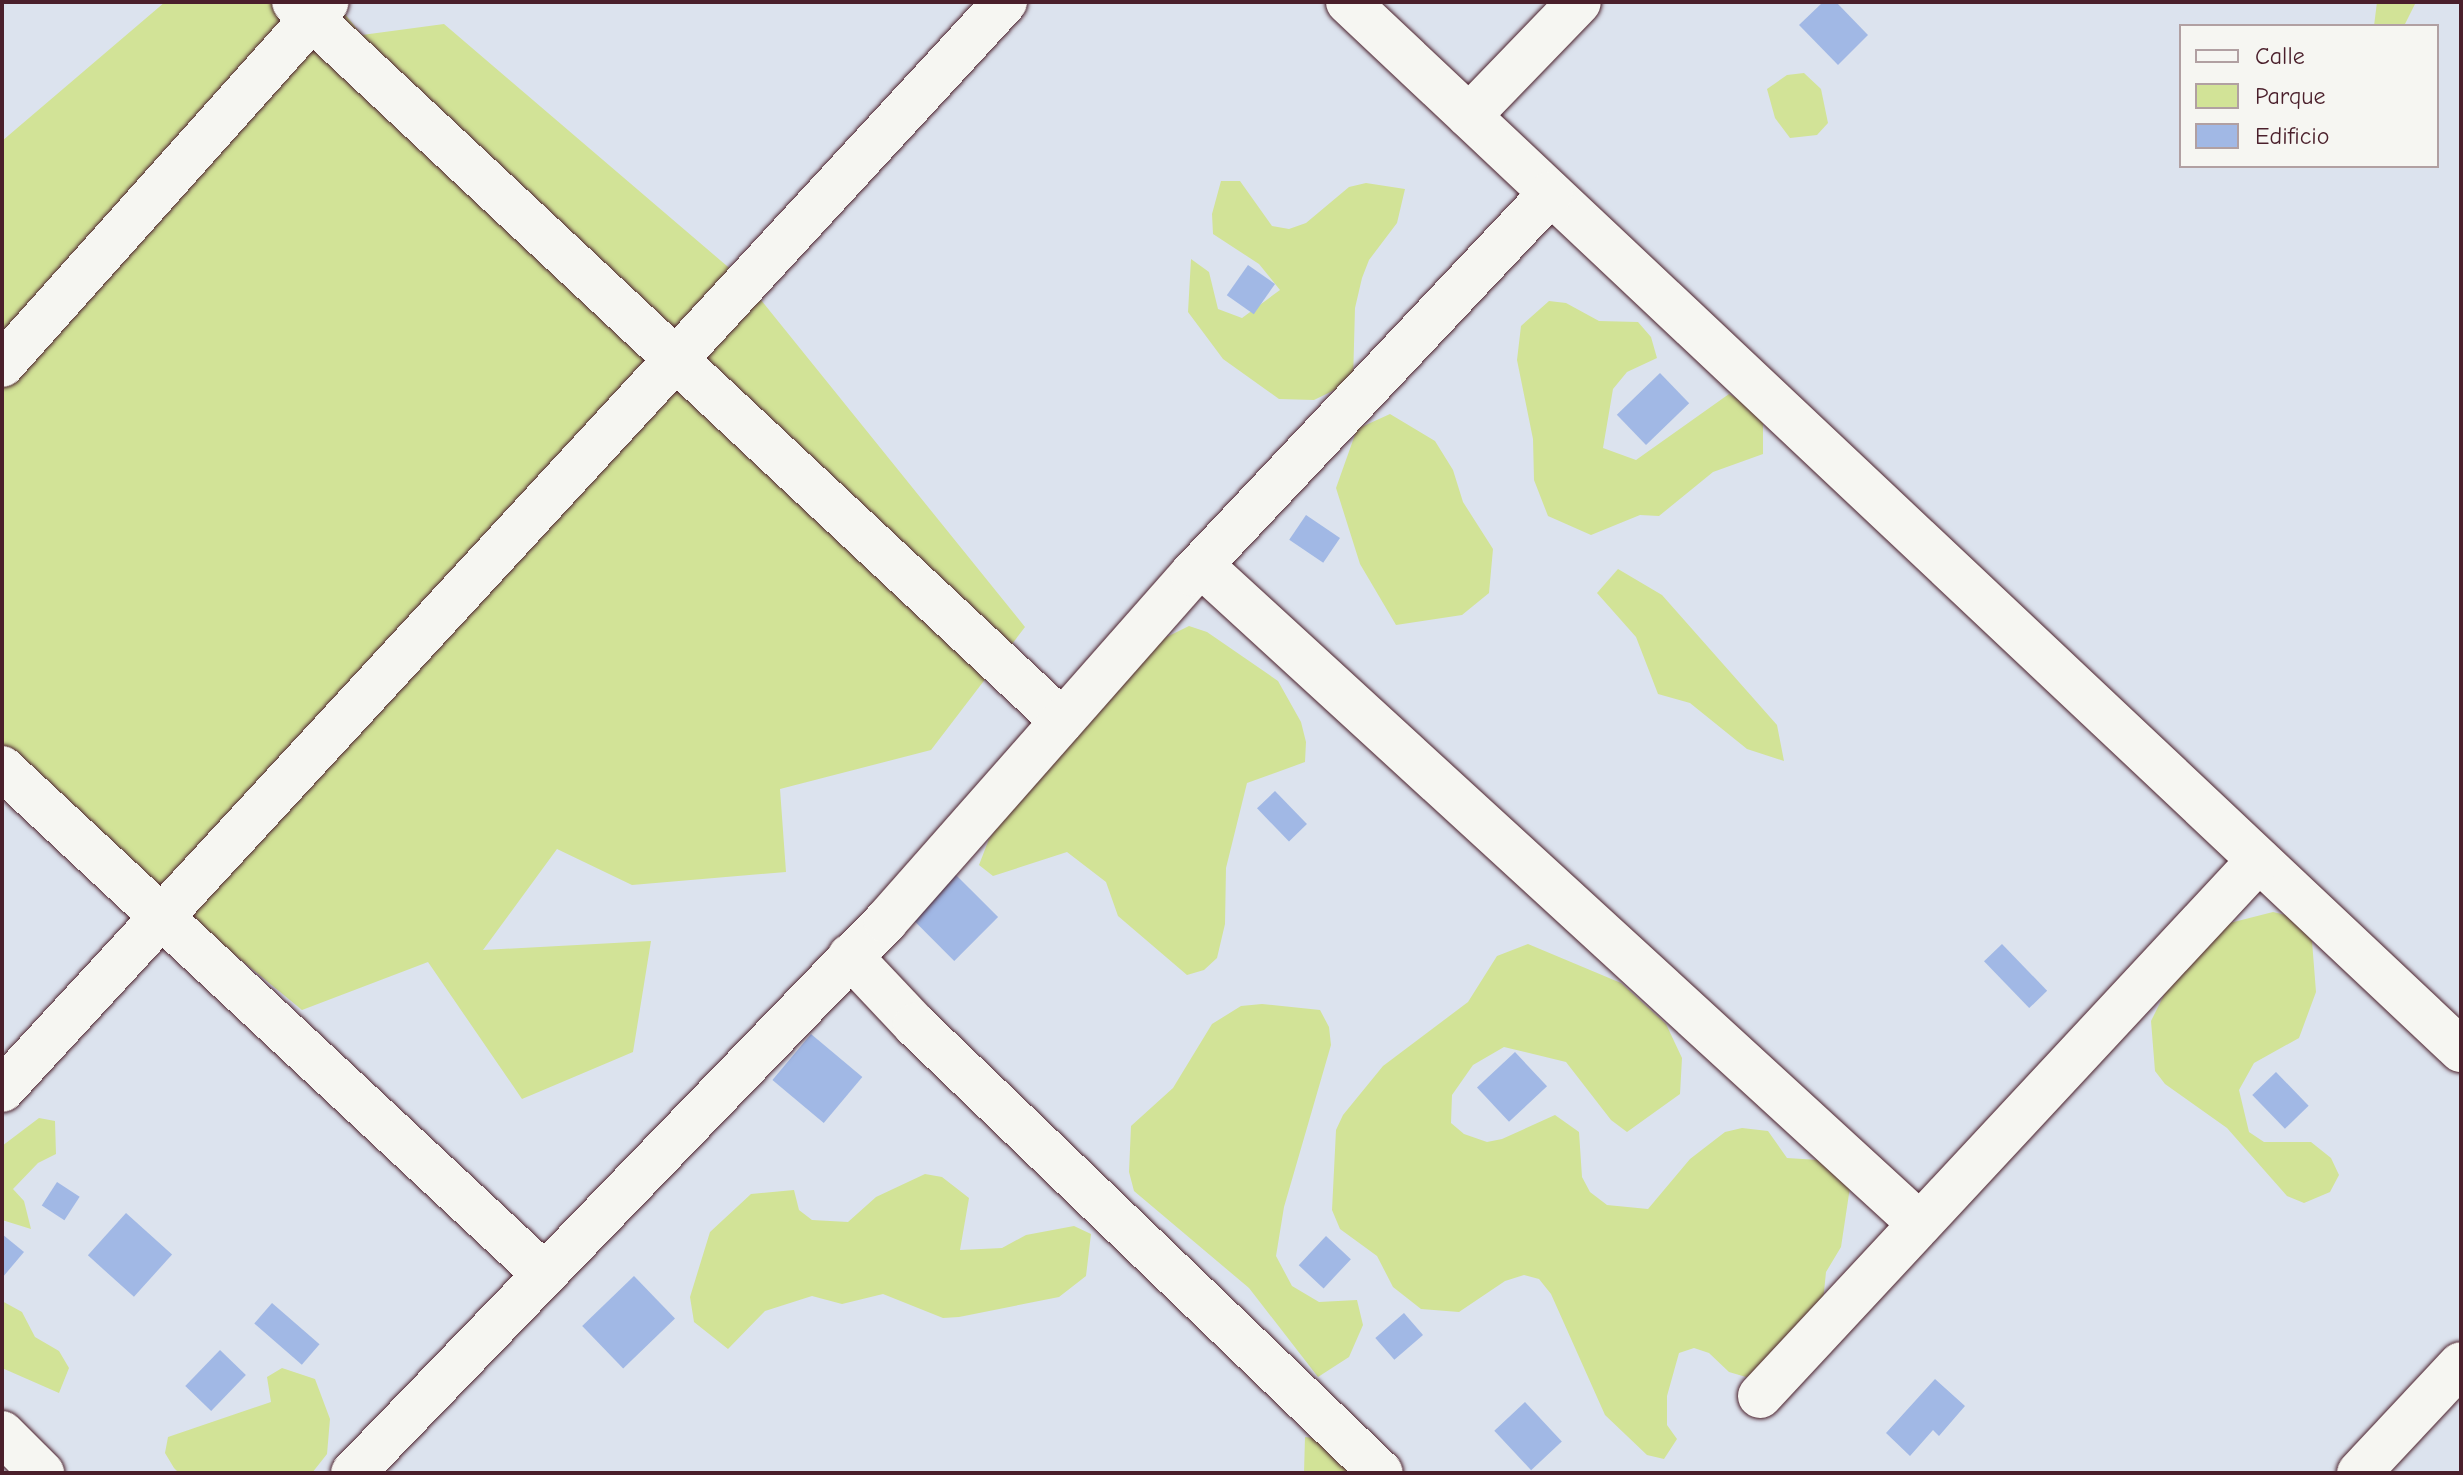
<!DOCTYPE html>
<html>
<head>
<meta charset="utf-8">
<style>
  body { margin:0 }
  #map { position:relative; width:2463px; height:1475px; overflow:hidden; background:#dce3ee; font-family:"Comic Neue",sans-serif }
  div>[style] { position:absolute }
  .green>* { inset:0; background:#d2e397 }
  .building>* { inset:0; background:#a1b8e5; transform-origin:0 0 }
  .roads { filter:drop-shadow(0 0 2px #4a1f2b) drop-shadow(0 0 2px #4a1f2b) }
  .minor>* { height:44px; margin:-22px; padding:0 22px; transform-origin:22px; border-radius:22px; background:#f6f6f2 }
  span { translate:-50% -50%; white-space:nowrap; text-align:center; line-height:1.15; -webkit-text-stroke:8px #f6f6f2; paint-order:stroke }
  .frame { position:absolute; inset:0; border:4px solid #4a1f2b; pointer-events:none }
  .legend { position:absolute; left:2179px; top:24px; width:260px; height:144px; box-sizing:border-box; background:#f6f6f2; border:2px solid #b1a0a2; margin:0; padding:10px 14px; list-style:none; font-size:24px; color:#4a1f2b }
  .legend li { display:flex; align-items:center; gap:16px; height:40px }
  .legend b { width:40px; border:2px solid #b1a0a2 }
</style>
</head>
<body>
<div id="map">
  <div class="green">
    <div style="clip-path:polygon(165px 2px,335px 2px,362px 35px,444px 24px,748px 284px,1025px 627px,931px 750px,780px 789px,786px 872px,632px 885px,557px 849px,483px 950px,651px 941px,633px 1052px,522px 1099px,428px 962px,302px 1010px,2px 763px,2px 141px)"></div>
    <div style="clip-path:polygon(2377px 2px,2416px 2px,2404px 26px,2374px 26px)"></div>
    <div style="clip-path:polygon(1804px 73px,1821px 89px,1828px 123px,1817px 135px,1790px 138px,1775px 118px,1767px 89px,1787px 75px)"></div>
    <div style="clip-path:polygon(1221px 181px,1240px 181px,1272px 226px,1289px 229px,1306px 223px,1349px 187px,1366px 183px,1405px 189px,1397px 223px,1369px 260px,1362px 278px,1355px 308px,1353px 381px,1314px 400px,1279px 399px,1223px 359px,1188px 312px,1191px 259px,1209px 272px,1218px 309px,1242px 318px,1280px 290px,1259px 264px,1213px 234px,1212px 214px)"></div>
    <div style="clip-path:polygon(1549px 301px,1566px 303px,1599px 321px,1638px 322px,1651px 337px,1657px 358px,1627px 372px,1613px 389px,1603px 448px,1636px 460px,1729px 394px,1763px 413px,1763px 454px,1713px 472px,1659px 516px,1640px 515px,1591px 535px,1548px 516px,1534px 480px,1533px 439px,1517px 360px,1521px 326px)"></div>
    <div style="clip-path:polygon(1390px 414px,1435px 441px,1453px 470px,1463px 502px,1493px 549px,1489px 593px,1462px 615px,1396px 625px,1360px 564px,1336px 488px,1357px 429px)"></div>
    <div style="clip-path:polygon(1618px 569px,1662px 595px,1777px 725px,1784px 761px,1747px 749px,1690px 703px,1658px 694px,1636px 637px,1597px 593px)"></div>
    <div style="clip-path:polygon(1189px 626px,1207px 632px,1278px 681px,1301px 722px,1306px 742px,1305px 762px,1247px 783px,1226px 868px,1225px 924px,1217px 958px,1204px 970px,1187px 975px,1118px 916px,1106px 882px,1067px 852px,993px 876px,979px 865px,989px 839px,1021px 794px,1067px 749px,1122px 659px)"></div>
    <div style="clip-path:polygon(2273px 912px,2290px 916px,2312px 941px,2316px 992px,2299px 1038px,2254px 1063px,2239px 1090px,2249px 1132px,2264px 1142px,2311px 1142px,2331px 1158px,2339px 1175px,2330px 1192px,2304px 1203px,2287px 1196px,2227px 1128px,2165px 1084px,2155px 1071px,2151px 1021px,2174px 975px,2218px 926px)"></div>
    <div style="clip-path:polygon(1528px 944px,1621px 983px,1666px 1024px,1682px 1058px,1680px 1094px,1627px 1132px,1611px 1120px,1566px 1062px,1504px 1047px,1473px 1065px,1452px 1095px,1451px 1123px,1464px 1134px,1487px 1142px,1502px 1139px,1555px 1115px,1579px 1132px,1582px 1177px,1590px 1192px,1607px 1205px,1648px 1209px,1690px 1159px,1725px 1132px,1742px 1128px,1768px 1131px,1787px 1158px,1818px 1160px,1852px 1174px,1841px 1247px,1826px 1272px,1819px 1342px,1768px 1372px,1746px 1377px,1729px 1372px,1709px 1353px,1694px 1348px,1679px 1353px,1667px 1396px,1667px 1425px,1677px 1439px,1664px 1459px,1647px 1455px,1605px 1415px,1551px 1294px,1539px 1279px,1524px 1275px,1505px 1281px,1459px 1312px,1421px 1309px,1393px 1287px,1377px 1256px,1340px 1229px,1332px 1210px,1336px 1130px,1343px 1115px,1383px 1066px,1468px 1002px,1497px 956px)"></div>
    <div style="clip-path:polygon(1262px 1004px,1320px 1010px,1329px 1027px,1331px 1045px,1284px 1207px,1276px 1256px,1292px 1286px,1319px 1302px,1357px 1300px,1363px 1325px,1349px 1357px,1318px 1377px,1249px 1288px,1134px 1191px,1129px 1172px,1131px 1126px,1173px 1088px,1212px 1024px,1241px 1006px)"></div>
    <div style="clip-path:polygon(39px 1118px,55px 1121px,56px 1154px,38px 1163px,13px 1189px,24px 1201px,31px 1229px,2px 1220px,2px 1146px)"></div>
    <div style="clip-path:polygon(925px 1174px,942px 1177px,969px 1198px,960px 1250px,1002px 1248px,1026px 1235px,1074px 1226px,1091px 1234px,1086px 1276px,1059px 1297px,959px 1317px,943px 1318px,883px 1294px,842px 1304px,812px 1296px,765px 1311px,728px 1349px,694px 1322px,690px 1297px,710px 1232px,751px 1194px,794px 1190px,799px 1210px,812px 1220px,848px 1222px,876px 1197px)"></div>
    <div style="clip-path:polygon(2px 1301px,22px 1312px,35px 1337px,59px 1351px,69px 1368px,59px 1393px,2px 1368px)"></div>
    <div style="clip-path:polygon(282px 1368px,315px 1379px,330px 1419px,327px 1454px,312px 1473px,179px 1473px,174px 1468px,165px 1453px,168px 1437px,271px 1402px,267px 1377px)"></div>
    <div style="clip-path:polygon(1305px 1437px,1324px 1439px,1370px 1473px,1304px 1473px)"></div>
  </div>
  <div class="building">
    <div style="clip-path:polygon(1823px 2px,1836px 2px,1868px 35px,1838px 65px,1799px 25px)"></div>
    <div style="left:1248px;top:265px;width:33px;height:37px;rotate:35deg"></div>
    <div style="left:1660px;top:373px;width:42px;height:60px;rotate:46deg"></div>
    <div style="left:1306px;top:515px;width:41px;height:30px;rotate:34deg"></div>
    <div style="left:1275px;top:791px;width:46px;height:25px;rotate:46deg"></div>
    <div style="left:950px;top:869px;width:68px;height:62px;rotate:45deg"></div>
    <div style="left:2002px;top:944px;width:65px;height:25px;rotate:46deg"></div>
    <div style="left:811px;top:1034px;width:67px;height:60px;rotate:40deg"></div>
    <div style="left:1515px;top:1052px;width:47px;height:52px;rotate:47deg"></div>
    <div style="left:2276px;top:1072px;width:47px;height:33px;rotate:46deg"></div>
    <div style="left:57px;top:1182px;width:27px;height:28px;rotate:33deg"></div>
    <div style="left:126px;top:1213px;width:62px;height:57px;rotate:42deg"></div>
    <div style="clip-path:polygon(2px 1234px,24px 1252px,2px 1278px)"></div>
    <div style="left:1326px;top:1236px;width:34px;height:40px;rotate:43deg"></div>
    <div style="left:634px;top:1276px;width:59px;height:72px;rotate:46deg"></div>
    <div style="left:272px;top:1303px;width:63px;height:27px;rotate:41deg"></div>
    <div style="left:1404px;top:1313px;width:29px;height:38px;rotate:49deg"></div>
    <div style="left:220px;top:1350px;width:36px;height:50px;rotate:44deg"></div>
    <div style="clip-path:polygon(1935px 1379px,1965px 1406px,1939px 1436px,1933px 1430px,1910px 1456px,1886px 1433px)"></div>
    <div style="left:1525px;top:1402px;width:54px;height:42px;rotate:47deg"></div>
  </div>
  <div class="roads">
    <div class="minor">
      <div style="left:294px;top:2px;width:1052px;rotate:43.11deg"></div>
      <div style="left:1348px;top:2px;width:1529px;rotate:43.28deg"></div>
      <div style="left:1469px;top:116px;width:158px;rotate:-46deg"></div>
      <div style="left:2px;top:365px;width:487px;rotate:-48.2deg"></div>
      <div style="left:1201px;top:565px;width:975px;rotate:42.51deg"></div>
      <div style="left:2px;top:768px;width:741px;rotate:43.03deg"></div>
      <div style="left:850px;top:956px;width:95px;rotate:46.7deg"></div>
      <div style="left:915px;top:1025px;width:646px;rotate:43.87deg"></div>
      <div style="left:2px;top:1090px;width:1480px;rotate:-47.33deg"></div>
      <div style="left:1760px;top:1396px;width:732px;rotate:-47.05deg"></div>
      <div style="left:2px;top:1433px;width:57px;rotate:45deg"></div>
      <div style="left:353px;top:1473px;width:767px;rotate:-46deg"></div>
      <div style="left:886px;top:921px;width:463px;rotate:-48.6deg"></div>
      <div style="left:1192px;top:574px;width:523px;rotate:-46.7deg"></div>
      <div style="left:2359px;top:1473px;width:149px;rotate:-46.9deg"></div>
    </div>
  </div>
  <div class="frame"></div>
  <ul class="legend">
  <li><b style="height:10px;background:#f6f6f2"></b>Calle</li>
  <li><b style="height:22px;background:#d2e397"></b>Parque</li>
  <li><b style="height:22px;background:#a1b8e5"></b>Edificio</li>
  </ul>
</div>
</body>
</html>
